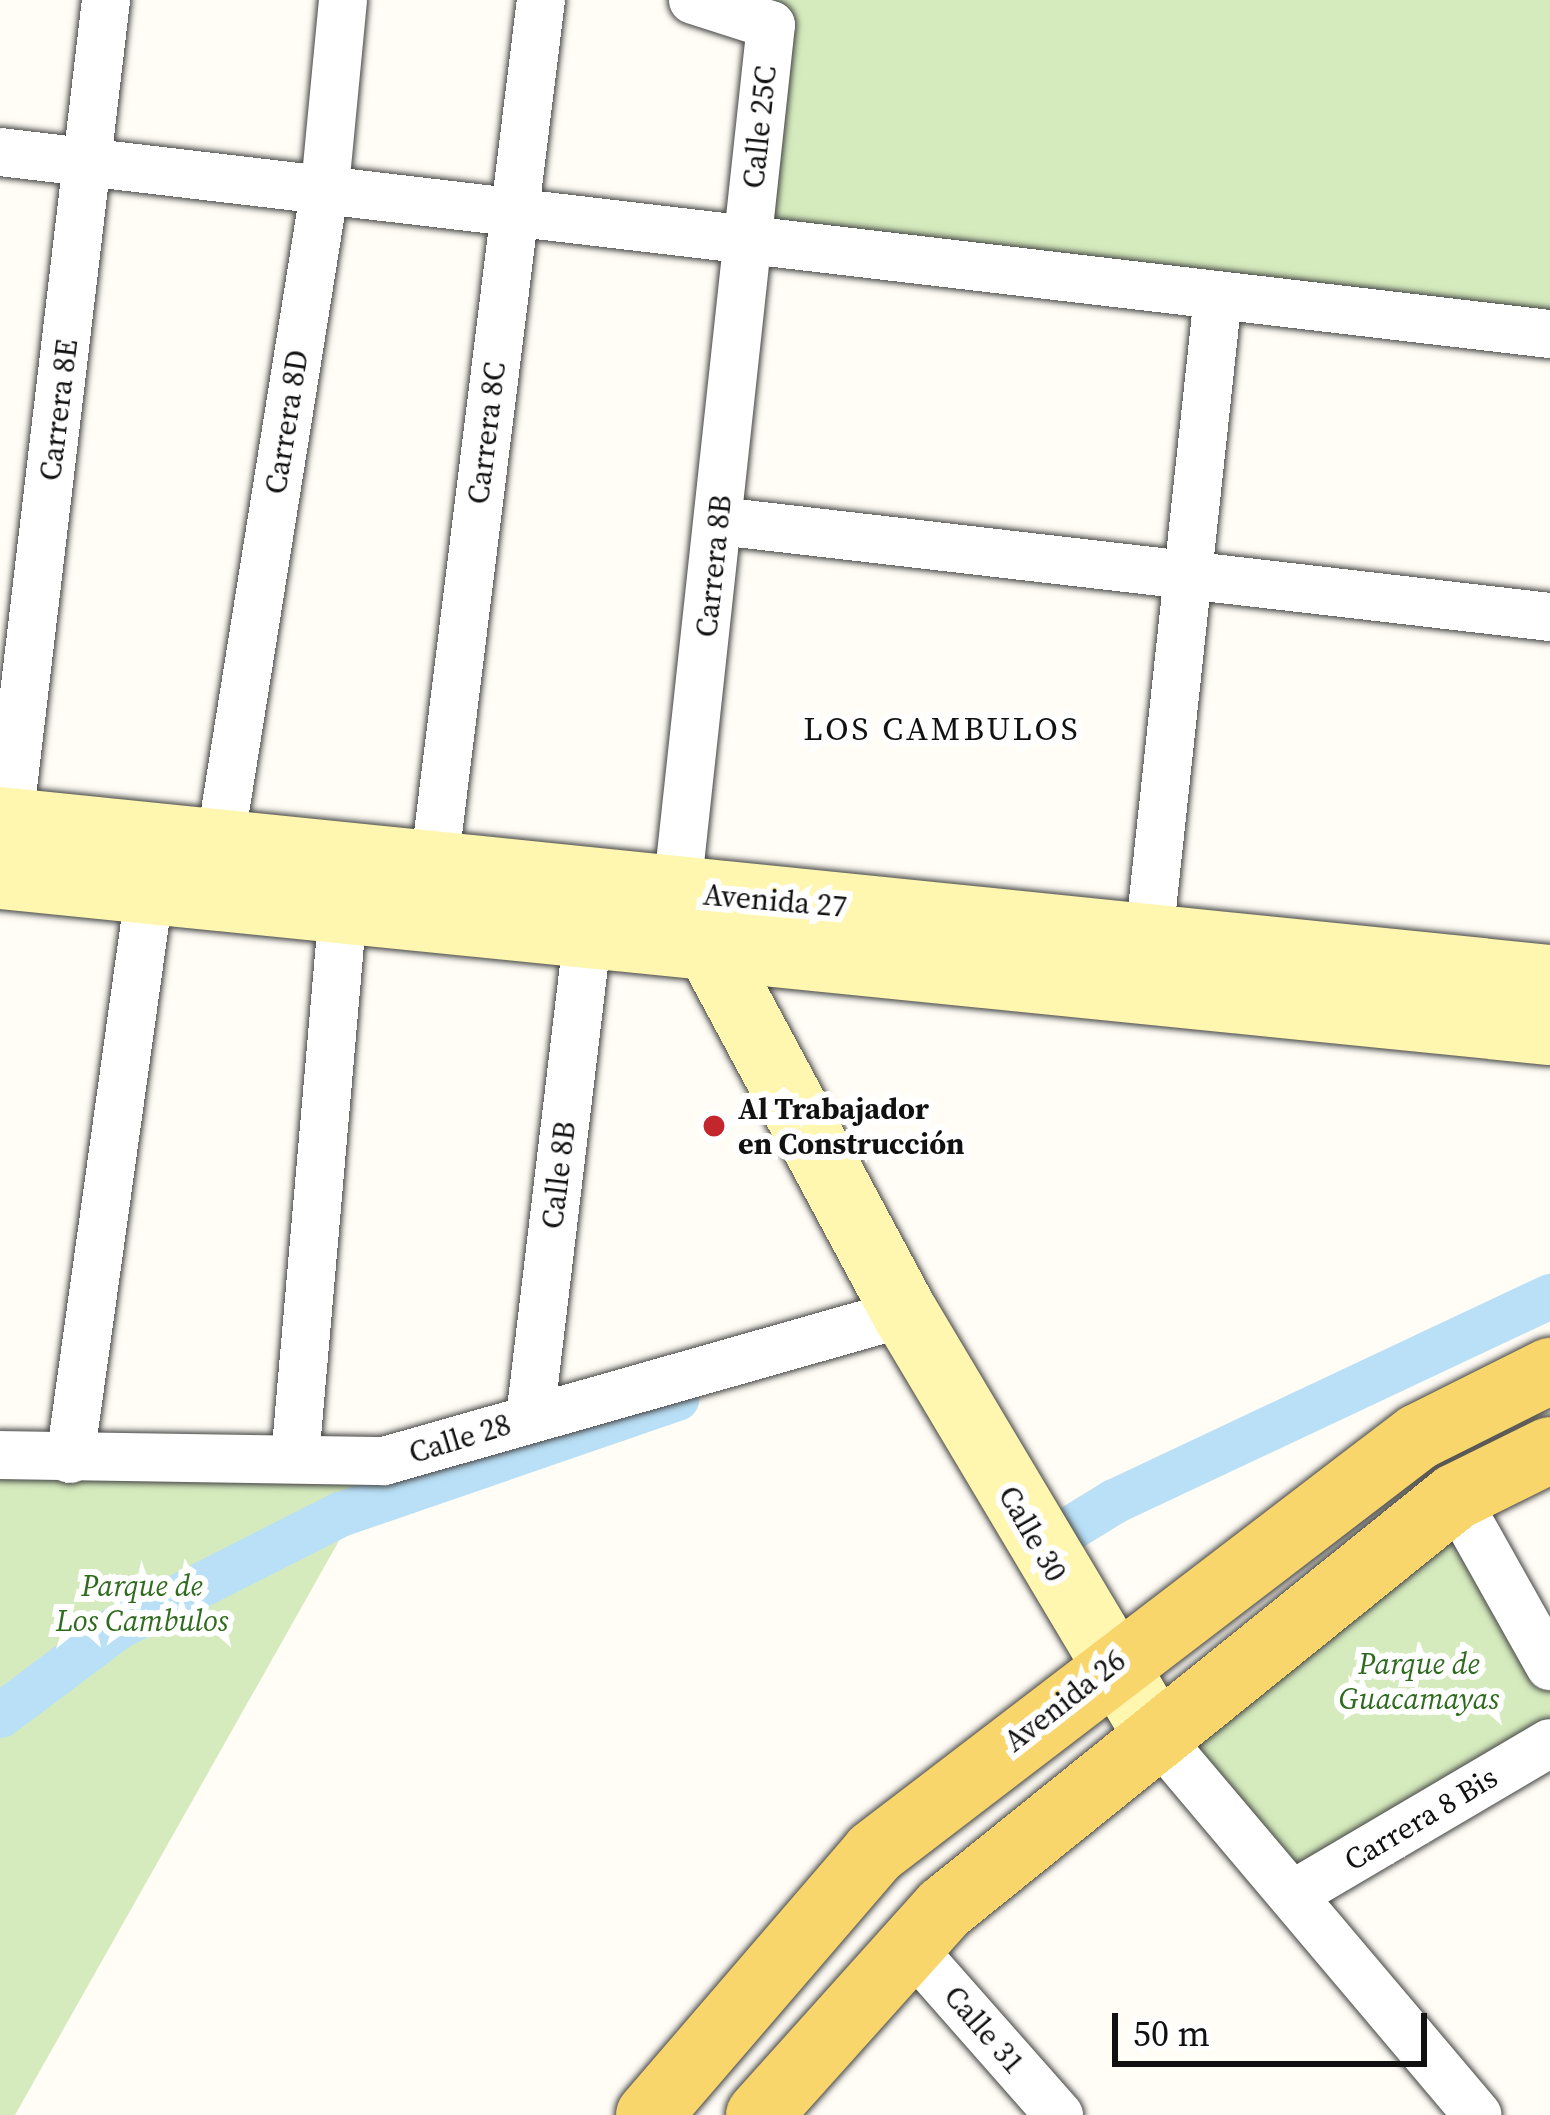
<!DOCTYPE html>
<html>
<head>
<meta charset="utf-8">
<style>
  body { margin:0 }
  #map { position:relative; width:1550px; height:2115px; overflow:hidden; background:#fffdf5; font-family:"Source Serif 4",serif }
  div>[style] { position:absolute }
  .green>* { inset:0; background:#d5ebbd }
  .canal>* { height:45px; margin:-22.5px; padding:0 22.5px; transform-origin:22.5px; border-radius:22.5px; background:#b9e0f7 }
  .roads { filter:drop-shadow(0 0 3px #444) drop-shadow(0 0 3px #444) }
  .street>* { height:48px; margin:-24px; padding:0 24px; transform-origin:24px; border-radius:24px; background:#fff }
  .secondary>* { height:66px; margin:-33px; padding:0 33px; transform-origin:33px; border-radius:33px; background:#fff6b0 }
  .primary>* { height:66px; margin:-33px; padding:0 33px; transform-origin:33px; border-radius:33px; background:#f9d66b }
  .dots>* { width:33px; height:33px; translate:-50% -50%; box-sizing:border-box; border:6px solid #fff; border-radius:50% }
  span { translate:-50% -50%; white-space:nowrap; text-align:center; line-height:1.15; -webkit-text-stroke:12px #fff; paint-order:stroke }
  .street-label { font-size:30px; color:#111 }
  .poi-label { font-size:30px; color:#111; font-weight:700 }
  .left { translate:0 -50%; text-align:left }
  .park-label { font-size:30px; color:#2f6b1f; font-style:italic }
  .neighbourhood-label { font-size:33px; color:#111; letter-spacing:3px }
  .scale { position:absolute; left:1112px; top:2013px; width:315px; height:54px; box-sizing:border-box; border:6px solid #111; border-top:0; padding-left:15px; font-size:36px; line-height:42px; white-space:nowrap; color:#111; -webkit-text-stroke:9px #fff; paint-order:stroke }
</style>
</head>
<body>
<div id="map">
  <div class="green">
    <div style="clip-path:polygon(775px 0,1550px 0,1550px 334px,748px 240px)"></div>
    <div style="clip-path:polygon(0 1455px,384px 1461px,15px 2115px,0 2115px)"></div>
    <div style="clip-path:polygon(1455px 1497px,1550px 1666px,1550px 1743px,1292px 1895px,1158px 1737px)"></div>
  </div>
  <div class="canal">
    <div style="left:1029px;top:1529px;width:21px;rotate:61deg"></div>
    <div style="left:1039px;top:1547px;width:88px;rotate:-31.5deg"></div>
    <div style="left:1114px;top:1501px;width:482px;rotate:-25.2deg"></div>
    <div style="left:0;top:1715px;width:146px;rotate:-36.9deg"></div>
    <div style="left:117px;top:1627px;width:250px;rotate:-26.9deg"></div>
    <div style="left:340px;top:1514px;width:356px;rotate:-19deg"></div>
  </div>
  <div class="roads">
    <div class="street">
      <div style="left:0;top:152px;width:1561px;rotate:6.7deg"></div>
      <div style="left:719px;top:521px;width:837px;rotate:6.59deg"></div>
      <div style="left:9px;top:821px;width:827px;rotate:-83.26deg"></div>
      <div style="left:220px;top:843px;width:664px;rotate:-80.91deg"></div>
      <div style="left:325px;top:187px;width:188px;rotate:-84.5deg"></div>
      <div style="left:434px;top:866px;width:873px;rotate:-82.96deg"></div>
      <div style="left:677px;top:891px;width:871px;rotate:-83.81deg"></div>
      <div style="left:771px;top:25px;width:82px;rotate:-162.2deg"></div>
      <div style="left:1149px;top:937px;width:645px;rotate:-83.86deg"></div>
      <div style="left:530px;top:1418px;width:489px;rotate:-83.2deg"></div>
      <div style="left:0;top:1455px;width:384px;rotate:0.9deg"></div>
      <div style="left:384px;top:1461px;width:542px;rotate:-15.86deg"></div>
      <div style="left:70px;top:1459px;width:570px;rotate:-82.04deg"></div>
      <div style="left:295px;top:1459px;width:552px;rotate:-85.01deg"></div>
      <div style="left:1455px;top:1497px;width:194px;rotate:60.7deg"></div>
      <div style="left:1158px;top:1737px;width:495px;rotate:49.8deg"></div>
      <div style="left:1292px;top:1895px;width:299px;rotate:-30.5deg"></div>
      <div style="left:909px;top:1945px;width:227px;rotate:48.6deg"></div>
    </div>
    <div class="secondary">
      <div style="left:0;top:820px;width:1558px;rotate:5.82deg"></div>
      <div style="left:0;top:876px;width:1558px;rotate:5.75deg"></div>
      <div style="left:692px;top:916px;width:451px;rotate:61.8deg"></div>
      <div style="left:905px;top:1313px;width:494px;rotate:59.2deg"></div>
    </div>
    <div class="primary">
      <div style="left:649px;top:2115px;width:345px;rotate:-49.3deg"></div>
      <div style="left:874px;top:1853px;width:685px;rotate:-37.41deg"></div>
      <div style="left:1418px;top:1437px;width:148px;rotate:-26.6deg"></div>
      <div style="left:759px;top:2115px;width:278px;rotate:-48.1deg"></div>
      <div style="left:945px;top:1908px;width:655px;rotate:-38.86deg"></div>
      <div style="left:1455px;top:1497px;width:106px;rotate:-26.3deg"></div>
    </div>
  </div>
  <div class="dots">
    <div style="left:714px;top:1126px;background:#c4262e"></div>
  </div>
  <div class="street-label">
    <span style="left:760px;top:127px;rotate:-84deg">Calle 25C</span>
    <span style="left:59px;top:410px;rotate:-83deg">Carrera 8E</span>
    <span style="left:287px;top:422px;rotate:-81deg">Carrera 8D</span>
    <span style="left:487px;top:433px;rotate:-83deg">Carrera 8C</span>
    <span style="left:714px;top:566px;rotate:-84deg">Carrera 8B</span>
    <span style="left:775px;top:901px;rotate:5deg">Avenida 27</span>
    <span style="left:559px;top:1175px;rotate:-83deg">Calle 8B</span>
    <span style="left:460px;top:1439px;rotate:-17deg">Calle 28</span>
    <span style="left:1032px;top:1534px;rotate:60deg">Calle 30</span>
    <span style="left:1065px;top:1701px;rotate:-38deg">Avenida 26</span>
    <span style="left:1421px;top:1819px;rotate:-31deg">Carrera 8 Bis</span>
    <span style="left:984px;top:2030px;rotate:49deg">Calle 31</span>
  </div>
  <div class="poi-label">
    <span class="left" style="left:738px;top:1126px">Al Trabajador<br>en Construcción</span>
  </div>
  <div class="park-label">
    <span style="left:142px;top:1603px">Parque de<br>Los Cambulos</span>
    <span style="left:1419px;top:1681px">Parque de<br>Guacamayas</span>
  </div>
  <div class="neighbourhood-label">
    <span style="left:942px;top:729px">LOS CAMBULOS</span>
  </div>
  <div class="scale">50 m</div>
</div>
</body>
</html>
